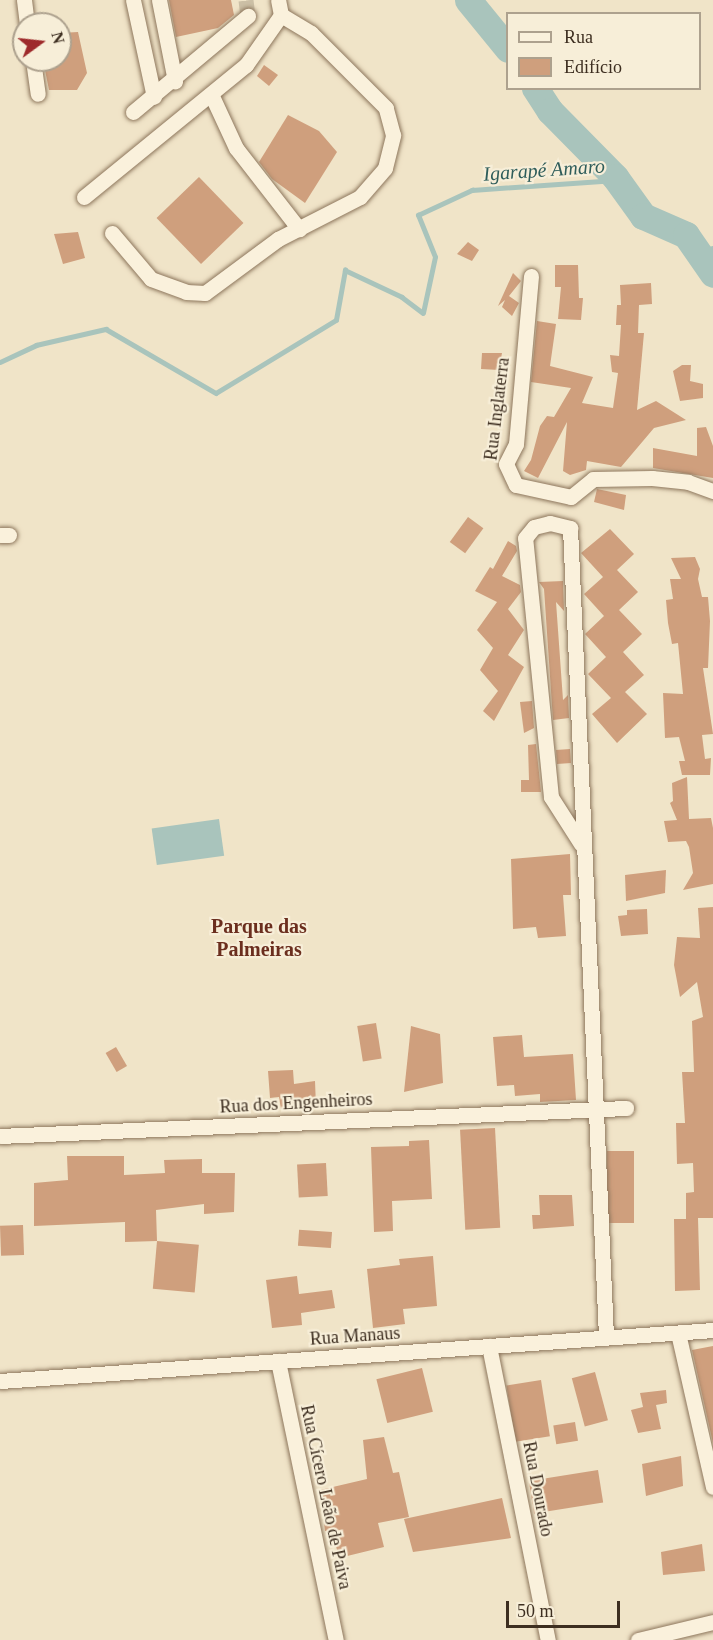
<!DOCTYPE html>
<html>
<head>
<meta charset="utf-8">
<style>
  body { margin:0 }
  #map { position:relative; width:713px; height:1640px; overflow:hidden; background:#f0e4c8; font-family:"Times New Roman",serif }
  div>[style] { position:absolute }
  .water>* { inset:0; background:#a9c4bc; transform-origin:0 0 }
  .stream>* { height:4.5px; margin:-2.25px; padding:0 2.25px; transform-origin:2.25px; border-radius:2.25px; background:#a9c4bc }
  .river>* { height:27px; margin:-13.5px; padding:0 13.5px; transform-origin:13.5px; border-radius:13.5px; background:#a9c4bc }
  .building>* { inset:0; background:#cf9f7d; transform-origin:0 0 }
  .minor-tunnel>* { height:15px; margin-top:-7.5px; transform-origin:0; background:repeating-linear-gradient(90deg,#ccc0a6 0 15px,transparent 0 23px) }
  .roads { filter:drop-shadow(0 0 2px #8d765c) drop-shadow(0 0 2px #8d765c) }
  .minor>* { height:15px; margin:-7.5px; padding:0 7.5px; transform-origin:7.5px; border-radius:7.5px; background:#faf1dc }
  span { translate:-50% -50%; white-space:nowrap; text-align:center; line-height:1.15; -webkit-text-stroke:4.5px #f7eed8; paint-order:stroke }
  .street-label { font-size:18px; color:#3d2e20 }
  .water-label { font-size:20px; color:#2f5d5a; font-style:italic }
  .neighbourhood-label { font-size:20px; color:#6b2e1e; font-weight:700 }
  .legend { position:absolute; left:506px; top:12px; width:195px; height:78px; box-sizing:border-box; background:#f7eed8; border:2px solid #ada18e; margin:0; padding:8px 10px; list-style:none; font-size:18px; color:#3d2e20 }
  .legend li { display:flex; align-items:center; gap:12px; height:30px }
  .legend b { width:30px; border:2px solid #ada18e }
  .north { position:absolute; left:12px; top:12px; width:60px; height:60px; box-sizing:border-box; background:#f7eed8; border:2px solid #ada18e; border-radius:50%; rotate:75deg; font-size:16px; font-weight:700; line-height:24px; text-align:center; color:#3d2e20 }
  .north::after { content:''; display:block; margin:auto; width:21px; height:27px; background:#9e2a2b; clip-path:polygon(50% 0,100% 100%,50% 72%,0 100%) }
  .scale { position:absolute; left:506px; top:1601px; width:114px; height:27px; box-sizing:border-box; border:3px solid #3d2e20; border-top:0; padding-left:8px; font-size:18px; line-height:21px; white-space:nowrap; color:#3d2e20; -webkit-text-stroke:4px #f7eed8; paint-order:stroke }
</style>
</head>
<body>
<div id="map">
  <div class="water">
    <div style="left:219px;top:819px;width:37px;height:68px;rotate:82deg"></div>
  </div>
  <div class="stream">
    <div style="left:697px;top:252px;width:16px;rotate:-14deg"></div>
    <div style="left:0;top:362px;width:40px;rotate:-25deg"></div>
    <div style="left:36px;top:345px;width:72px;rotate:-12.9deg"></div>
    <div style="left:106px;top:329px;width:127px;rotate:30.2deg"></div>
    <div style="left:216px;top:393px;width:140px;rotate:-31.3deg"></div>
    <div style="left:336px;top:320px;width:51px;rotate:-79.8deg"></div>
    <div style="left:345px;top:270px;width:63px;rotate:25.3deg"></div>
    <div style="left:402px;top:297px;width:26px;rotate:37deg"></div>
    <div style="left:423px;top:313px;width:57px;rotate:-77.9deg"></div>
    <div style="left:435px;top:257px;width:45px;rotate:-112deg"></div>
    <div style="left:418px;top:215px;width:60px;rotate:-24.8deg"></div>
    <div style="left:472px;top:190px;width:144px;rotate:-4deg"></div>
  </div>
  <div class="river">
    <div style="left:468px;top:0;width:63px;rotate:50.8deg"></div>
    <div style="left:535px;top:88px;width:27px;rotate:57deg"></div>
    <div style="left:550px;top:111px;width:93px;rotate:45.4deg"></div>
    <div style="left:615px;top:177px;width:48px;rotate:54.3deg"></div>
    <div style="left:643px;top:216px;width:47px;rotate:23.8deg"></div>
    <div style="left:686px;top:235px;width:47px;rotate:55.3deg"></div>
  </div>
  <div class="building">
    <div style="clip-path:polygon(169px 0,231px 0,234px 15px,218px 28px,176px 37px)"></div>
    <div style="clip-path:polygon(78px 32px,87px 73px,77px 90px,49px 90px,43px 60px,60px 60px,60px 33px)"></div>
    <div style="clip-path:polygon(264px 65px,278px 75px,269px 86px,257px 76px)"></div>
    <div style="clip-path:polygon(288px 115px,319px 131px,337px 152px,305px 203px,272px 179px,259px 162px)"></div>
    <div style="left:199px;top:177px;width:64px;height:59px;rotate:46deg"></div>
    <div style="clip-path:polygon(78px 232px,85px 258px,63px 264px,54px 234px)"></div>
    <div style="clip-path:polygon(468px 242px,479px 250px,472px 261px,457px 254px)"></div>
    <div style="clip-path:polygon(555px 265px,578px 265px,579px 298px,583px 298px,581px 320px,558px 319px,561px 287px,555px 287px)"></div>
    <div style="clip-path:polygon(513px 273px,521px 281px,509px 296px,519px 303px,512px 316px,502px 307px,505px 300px,498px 306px)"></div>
    <div style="clip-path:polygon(651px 283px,652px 304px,639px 305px,638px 333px,644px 333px,637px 410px,656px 401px,686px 420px,654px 428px,621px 467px,587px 461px,586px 470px,570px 475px,563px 471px,567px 422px,538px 478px,524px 471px,531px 460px,540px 426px,547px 416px,554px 417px,571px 388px,531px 382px,537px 321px,556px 324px,550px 366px,593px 377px,582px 403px,613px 408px,618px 373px,612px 372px,610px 355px,619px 356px,621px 325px,616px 325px,617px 305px,621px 305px,620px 285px)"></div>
    <div style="clip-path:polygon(482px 353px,502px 353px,499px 370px,481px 369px)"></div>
    <div style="clip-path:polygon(682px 365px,691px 365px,690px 381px,703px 384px,703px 398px,680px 401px,673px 371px)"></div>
    <div style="clip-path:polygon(706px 427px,713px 446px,713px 478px,653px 468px,653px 448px,697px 456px,697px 428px)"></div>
    <div style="clip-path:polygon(597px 489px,626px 495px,624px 510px,594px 502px)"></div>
    <div style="left:468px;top:517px;width:19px;height:31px;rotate:36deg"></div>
    <div style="clip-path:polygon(610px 529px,634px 554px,617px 570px,638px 592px,619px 610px,642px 634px,623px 652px,644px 675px,625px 692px,647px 714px,617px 743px,592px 714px,611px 698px,588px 674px,606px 657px,585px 634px,604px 616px,584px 594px,603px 577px,581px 553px)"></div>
    <div style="clip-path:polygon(508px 541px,516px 546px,517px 551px,502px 576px,520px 585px,521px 592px,508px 609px,524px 630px,508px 655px,524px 667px,494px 721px,483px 711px,498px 691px,480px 670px,493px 648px,477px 630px,497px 602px,475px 591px,490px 567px,493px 569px)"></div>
    <div style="clip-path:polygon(695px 557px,700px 569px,698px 579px,702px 597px,708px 597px,710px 621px,708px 668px,703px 668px,713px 734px,702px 735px,705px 759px,711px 758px,710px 775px,682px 775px,679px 761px,685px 761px,679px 737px,665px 738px,663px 693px,683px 694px,678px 643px,672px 644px,668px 623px,666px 600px,673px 599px,670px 579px,681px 579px,671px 558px)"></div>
    <div style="clip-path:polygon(563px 581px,564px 611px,556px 602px,563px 700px,568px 695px,569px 718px,553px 720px,544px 589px,539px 582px)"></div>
    <div style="clip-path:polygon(532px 701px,534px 728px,524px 733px,520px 702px)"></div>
    <div style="clip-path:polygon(536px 744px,541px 792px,521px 792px,521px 780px,529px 780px,528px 745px)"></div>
    <div style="left:570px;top:749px;width:14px;height:14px;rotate:86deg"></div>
    <div style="clip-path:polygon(687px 777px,689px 819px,711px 818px,713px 828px,713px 884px,683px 890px,693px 873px,689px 847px,686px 841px,668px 842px,664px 821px,677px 820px,670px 803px,673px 801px,672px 783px)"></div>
    <div style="clip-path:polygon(570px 854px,571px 895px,563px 895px,566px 936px,538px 938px,536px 927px,513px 929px,511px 859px)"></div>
    <div style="clip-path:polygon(666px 870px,665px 893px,626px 901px,625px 875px)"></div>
    <div style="clip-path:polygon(713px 907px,713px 1218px,698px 1218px,700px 1290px,675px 1291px,674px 1219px,686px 1219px,686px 1193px,694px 1192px,693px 1163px,677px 1164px,676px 1123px,685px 1123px,682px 1072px,694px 1072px,692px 1021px,703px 1017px,697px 982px,680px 997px,674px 965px,677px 937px,700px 938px,698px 908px)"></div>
    <div style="clip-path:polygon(647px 909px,648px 934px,621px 936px,618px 916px,627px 915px,627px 910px)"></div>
    <div style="left:376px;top:1023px;width:36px;height:19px;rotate:81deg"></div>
    <div style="clip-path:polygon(411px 1026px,440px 1034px,443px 1083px,404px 1092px)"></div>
    <div style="clip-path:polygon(522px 1035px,524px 1057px,573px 1054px,576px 1100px,540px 1102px,540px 1094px,515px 1096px,514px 1085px,497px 1086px,493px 1037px)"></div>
    <div style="left:116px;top:1047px;width:22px;height:12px;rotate:60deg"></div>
    <div style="clip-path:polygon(293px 1070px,294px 1084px,315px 1081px,316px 1106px,281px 1109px,279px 1097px,270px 1098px,268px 1071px)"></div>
    <div style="left:495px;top:1128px;width:100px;height:35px;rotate:87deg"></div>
    <div style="clip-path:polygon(429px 1140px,432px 1199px,392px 1201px,393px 1231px,374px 1232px,371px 1147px,409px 1146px,409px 1141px)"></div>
    <div style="left:607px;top:1151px;width:27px;height:72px"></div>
    <div style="clip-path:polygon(67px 1156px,124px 1156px,124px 1175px,165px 1173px,164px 1160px,202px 1159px,202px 1173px,235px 1173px,234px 1212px,204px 1214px,204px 1204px,156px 1210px,157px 1241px,125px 1242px,125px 1222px,34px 1226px,34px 1183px,68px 1180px)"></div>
    <div style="left:326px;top:1163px;width:33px;height:29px;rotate:87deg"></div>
    <div style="clip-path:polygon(539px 1195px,572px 1195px,574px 1226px,533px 1229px,532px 1215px,540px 1215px)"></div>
    <div style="left:23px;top:1225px;width:30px;height:23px;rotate:88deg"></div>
    <div style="left:332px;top:1232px;width:16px;height:33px;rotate:94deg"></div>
    <div style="left:157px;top:1241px;width:42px;height:48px;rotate:5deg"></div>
    <div style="clip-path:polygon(433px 1256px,437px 1306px,403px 1309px,405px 1324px,373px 1328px,367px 1269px,400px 1265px,399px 1259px)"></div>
    <div style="clip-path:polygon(297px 1276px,299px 1294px,332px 1290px,335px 1308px,301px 1313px,302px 1325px,272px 1328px,266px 1280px)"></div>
    <div style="clip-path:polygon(713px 1346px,713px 1443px,692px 1350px)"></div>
    <div style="left:422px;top:1368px;width:45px;height:47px;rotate:76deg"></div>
    <div style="left:595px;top:1372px;width:50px;height:24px;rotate:75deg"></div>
    <div style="left:541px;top:1380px;width:57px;height:35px;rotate:81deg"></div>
    <div style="clip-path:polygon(666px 1390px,667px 1403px,656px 1405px,661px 1429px,638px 1433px,631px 1410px,643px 1407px,640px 1393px)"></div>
    <div style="left:575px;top:1422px;width:19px;height:22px;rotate:81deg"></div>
    <div style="clip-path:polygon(384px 1437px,393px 1473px,399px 1472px,409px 1517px,378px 1523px,384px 1547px,339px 1558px,332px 1530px,325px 1531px,320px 1490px,367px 1479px,363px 1440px)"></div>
    <div style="clip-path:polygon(681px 1456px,683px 1486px,646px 1496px,642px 1464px)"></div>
    <div style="left:598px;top:1470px;width:33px;height:70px;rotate:81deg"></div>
    <div style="clip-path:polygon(502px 1498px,511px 1538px,413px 1552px,404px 1519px)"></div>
    <div style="clip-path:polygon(702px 1544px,705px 1571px,663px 1575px,661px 1552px)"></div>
  </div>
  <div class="minor-tunnel">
    <div style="left:246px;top:0;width:16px;rotate:83deg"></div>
  </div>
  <div class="roads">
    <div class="minor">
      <div style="left:24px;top:0;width:24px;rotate:83deg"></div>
      <div style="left:133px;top:0;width:99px;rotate:77.8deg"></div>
      <div style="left:159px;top:0;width:83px;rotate:78.8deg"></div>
      <div style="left:33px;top:60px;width:34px;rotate:82deg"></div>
      <div style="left:211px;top:94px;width:60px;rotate:65.2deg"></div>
      <div style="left:236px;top:148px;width:103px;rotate:52.1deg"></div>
      <div style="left:133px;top:112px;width:150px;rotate:-39.9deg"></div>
      <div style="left:84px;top:197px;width:209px;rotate:-39.2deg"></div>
      <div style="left:246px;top:65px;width:61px;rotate:-55deg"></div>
      <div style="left:281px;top:15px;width:15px;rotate:-101deg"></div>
      <div style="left:112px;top:233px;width:60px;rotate:49.7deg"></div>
      <div style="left:151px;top:279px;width:37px;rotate:20deg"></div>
      <div style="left:186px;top:292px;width:19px;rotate:3deg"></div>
      <div style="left:205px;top:293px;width:91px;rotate:-36.5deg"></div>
      <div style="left:278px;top:239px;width:92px;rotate:-27.1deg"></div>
      <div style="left:360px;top:197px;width:38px;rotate:-49deg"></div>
      <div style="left:385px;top:168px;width:34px;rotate:-76deg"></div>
      <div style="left:393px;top:135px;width:28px;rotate:-105deg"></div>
      <div style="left:386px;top:108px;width:106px;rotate:-135deg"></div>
      <div style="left:311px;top:33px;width:35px;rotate:-149deg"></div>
      <div style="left:531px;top:276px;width:169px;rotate:95.1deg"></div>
      <div style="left:516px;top:444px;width:22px;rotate:117deg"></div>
      <div style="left:506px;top:464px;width:23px;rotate:65deg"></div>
      <div style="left:516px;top:485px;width:56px;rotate:12.3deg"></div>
      <div style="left:571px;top:497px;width:28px;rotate:-39deg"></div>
      <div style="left:593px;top:479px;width:59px;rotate:-1deg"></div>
      <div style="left:652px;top:478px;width:36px;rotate:6deg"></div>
      <div style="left:688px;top:482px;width:27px;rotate:20deg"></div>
      <div style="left:0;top:535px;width:9px"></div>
      <div style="left:581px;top:844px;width:56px;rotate:-122.6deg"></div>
      <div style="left:551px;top:797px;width:260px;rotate:-95.7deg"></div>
      <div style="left:525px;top:538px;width:14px;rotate:-51deg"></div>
      <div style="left:534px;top:527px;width:16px;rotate:-14deg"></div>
      <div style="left:550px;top:523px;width:21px;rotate:14deg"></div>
      <div style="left:570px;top:528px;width:810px;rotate:87.45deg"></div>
      <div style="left:0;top:1136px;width:627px;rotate:-2.56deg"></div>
      <div style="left:678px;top:1333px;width:158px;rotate:77.2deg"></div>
      <div style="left:489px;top:1346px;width:300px;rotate:78.7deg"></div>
      <div style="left:278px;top:1361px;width:285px;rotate:78.3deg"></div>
      <div style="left:0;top:1381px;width:715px;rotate:-4.09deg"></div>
      <div style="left:638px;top:1640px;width:77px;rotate:-13.5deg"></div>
    </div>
  </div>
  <div class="street-label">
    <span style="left:497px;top:409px;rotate:-83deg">Rua Inglaterra</span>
    <span style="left:296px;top:1103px;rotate:-3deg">Rua dos Engenheiros</span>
    <span style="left:355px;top:1336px;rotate:-4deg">Rua Manaus</span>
    <span style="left:538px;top:1489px;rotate:79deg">Rua Dourado</span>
    <span style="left:326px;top:1497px;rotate:78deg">Rua Cícero Leão de Paiva</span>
  </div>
  <div class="water-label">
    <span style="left:544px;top:170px;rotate:-4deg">Igarapé Amaro</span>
  </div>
  <div class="neighbourhood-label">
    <span style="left:259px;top:938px">Parque das<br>Palmeiras</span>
  </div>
  <ul class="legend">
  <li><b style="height:8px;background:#faf1dc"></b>Rua</li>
  <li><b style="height:16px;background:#cf9f7d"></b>Edifício</li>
  </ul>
  <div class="north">N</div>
  <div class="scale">50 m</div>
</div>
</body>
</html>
